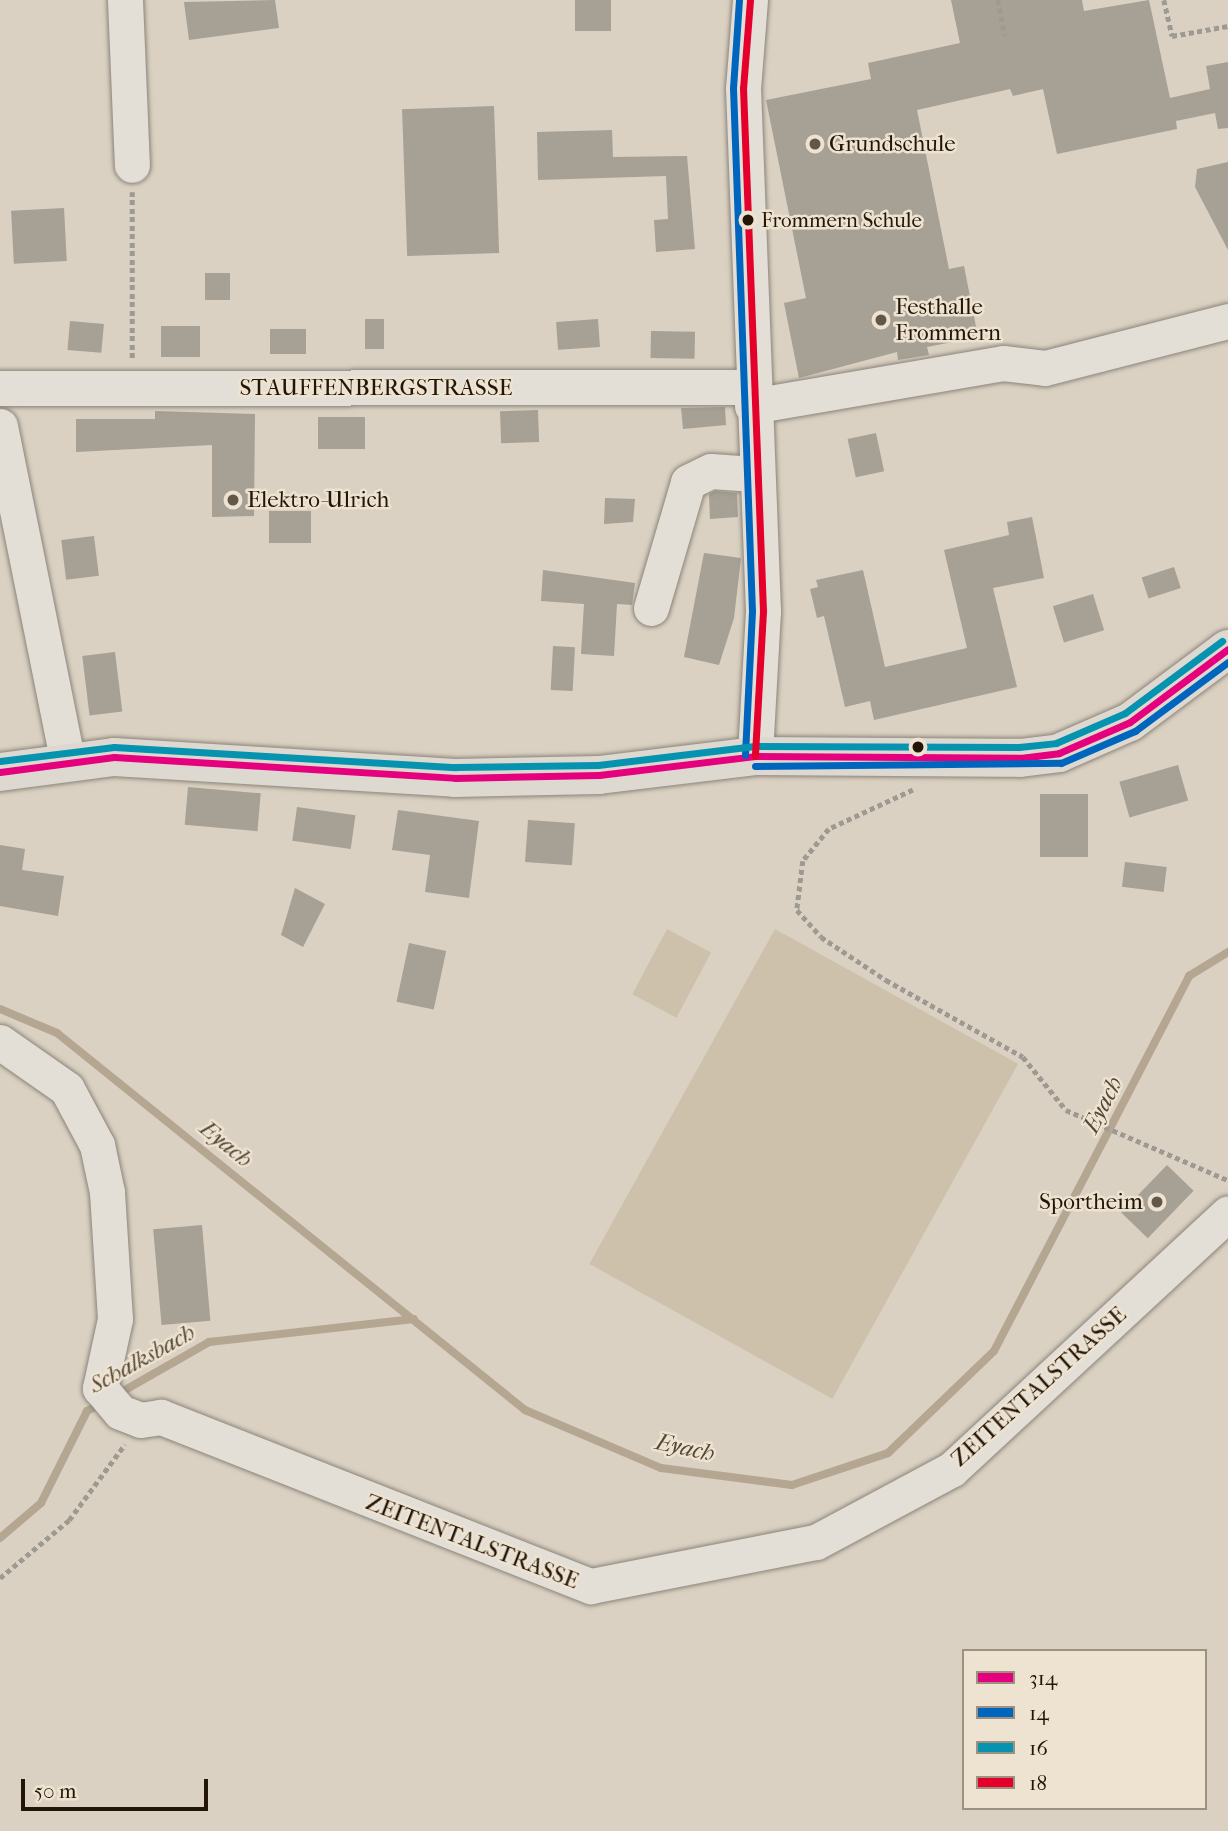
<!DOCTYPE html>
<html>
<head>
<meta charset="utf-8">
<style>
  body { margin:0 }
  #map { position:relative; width:1228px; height:1831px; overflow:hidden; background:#dad1c2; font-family:"IM FELL French Canon",serif }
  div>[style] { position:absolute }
  .green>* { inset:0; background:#cec1ac; transform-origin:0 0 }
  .stream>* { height:8px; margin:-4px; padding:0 4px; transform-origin:4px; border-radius:4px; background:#b4a691 }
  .building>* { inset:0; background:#a6a095; transform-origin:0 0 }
  .path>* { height:4.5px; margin-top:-2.25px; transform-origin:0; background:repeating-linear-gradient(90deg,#9e9a92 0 5px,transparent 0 8.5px) }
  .roads { filter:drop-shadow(0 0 2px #8b847a) drop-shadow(0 0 2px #8b847a) }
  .minor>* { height:35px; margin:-17.5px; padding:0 17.5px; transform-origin:17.5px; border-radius:17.5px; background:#e3dfd6 }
  .major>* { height:38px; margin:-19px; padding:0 19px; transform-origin:19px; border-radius:19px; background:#ded9d0 }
  .bus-1>* { height:7px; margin:-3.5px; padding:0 3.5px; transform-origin:3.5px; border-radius:3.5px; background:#e5007d }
  .bus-2>* { height:7px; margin:-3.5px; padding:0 3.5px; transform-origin:3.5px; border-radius:3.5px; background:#0065bd }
  .bus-3>* { height:7px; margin:-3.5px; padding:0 3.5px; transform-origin:3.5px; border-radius:3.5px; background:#0593b0 }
  .bus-4>* { height:7px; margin:-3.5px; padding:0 3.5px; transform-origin:3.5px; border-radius:3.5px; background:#e4002b }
  .dots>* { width:19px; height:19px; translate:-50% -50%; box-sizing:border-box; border:4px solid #eee3d1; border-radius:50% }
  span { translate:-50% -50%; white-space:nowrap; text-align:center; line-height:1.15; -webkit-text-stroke:5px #eee3d1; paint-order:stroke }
  .bus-label { font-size:21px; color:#231609 }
  .left { translate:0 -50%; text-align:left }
  .poi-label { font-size:23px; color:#231609 }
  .right { translate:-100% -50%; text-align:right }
  .street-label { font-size:23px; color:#231609 }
  .water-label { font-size:24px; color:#564837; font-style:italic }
  .legend { position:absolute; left:962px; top:1649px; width:245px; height:161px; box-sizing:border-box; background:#eee3d1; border:2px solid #9d9181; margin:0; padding:9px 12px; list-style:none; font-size:21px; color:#231609 }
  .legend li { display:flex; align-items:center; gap:14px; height:35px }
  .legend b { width:35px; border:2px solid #9d9181 }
  .scale { position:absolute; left:21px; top:1779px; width:187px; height:32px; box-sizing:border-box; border:4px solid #231609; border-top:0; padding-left:9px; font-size:21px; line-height:24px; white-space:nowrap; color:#231609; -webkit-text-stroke:5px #eee3d1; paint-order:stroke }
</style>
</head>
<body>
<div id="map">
  <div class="green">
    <div style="left:667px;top:929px;width:50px;height:74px;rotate:28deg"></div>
    <div style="left:775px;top:929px;width:278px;height:383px;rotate:29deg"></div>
  </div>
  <div class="stream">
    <div style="left:0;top:1009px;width:62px;rotate:22.8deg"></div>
    <div style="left:57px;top:1033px;width:601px;rotate:38.85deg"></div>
    <div style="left:525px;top:1410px;width:148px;rotate:23.1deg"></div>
    <div style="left:661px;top:1468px;width:132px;rotate:7.4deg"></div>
    <div style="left:792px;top:1485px;width:101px;rotate:-18.4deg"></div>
    <div style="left:888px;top:1453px;width:147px;rotate:-43.9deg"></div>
    <div style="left:994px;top:1351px;width:423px;rotate:-62.5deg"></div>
    <div style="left:1189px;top:976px;width:46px;rotate:-31.6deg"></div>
    <div style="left:118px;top:1394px;width:105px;rotate:-29.7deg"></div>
    <div style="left:209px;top:1342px;width:206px;rotate:-6.4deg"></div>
    <div style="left:0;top:1538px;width:54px;rotate:-40.5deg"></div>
    <div style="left:41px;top:1503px;width:103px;rotate:-63.4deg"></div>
    <div style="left:87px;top:1411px;width:16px;rotate:-27deg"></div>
  </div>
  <div class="building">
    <div style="clip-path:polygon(275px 0,279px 28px,189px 40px,184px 2px)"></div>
    <div style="left:575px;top:0;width:36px;height:31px"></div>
    <div style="clip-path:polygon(951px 0,1082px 0,1084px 11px,1149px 0,1170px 98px,1210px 89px,1206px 66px,1228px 62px,1228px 128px,1218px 129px,1215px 113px,1176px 121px,1177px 129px,1057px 154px,1043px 89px,1013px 96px,1010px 89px,917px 110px,949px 269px,964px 266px,978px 337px,927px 347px,929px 355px,898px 360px,897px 352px,799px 378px,784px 303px,806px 298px,766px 100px,871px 79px,868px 63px,960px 43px)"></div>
    <div style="left:494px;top:106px;width:147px;height:92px;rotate:88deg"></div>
    <div style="clip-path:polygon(612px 130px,613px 157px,687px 156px,695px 249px,656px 252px,654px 220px,668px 219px,666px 176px,538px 180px,537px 132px)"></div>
    <div style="clip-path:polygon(1228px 162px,1228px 250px,1195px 187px,1197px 169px)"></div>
    <div style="left:64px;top:208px;width:53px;height:53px;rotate:87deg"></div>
    <div style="left:205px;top:273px;width:25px;height:27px"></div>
    <div style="left:365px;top:319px;width:19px;height:30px"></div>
    <div style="left:598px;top:319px;width:28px;height:42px;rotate:86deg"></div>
    <div style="left:70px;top:321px;width:34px;height:29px;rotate:5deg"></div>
    <div style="left:161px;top:326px;width:39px;height:31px"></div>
    <div style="left:270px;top:329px;width:36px;height:25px"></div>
    <div style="left:651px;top:331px;width:44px;height:27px;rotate:1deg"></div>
    <div style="clip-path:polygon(725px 407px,726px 425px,683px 429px,681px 408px)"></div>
    <div style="left:538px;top:410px;width:32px;height:38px;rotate:88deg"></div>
    <div style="clip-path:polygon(155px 411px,255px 414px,254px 516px,212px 517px,212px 445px,76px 452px,76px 419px,155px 419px)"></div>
    <div style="left:318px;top:417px;width:47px;height:32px"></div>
    <div style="left:876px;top:433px;width:39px;height:29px;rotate:78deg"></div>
    <div style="clip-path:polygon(715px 491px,737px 493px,738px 517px,710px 519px,709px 494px)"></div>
    <div style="clip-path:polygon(605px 498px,635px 499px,633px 522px,604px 524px)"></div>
    <div style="left:269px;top:511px;width:42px;height:32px"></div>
    <div style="clip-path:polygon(1032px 517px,1044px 578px,993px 588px,1017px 687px,874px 720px,870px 701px,845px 707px,824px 616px,817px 618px,810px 589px,818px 587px,816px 580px,863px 570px,885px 667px,967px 648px,944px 550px,1009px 535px,1007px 522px)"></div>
    <div style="left:94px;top:536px;width:40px;height:33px;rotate:83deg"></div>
    <div style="clip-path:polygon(704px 553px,741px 558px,734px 618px,719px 665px,684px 657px)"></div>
    <div style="left:1174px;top:567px;width:22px;height:34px;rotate:72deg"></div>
    <div style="clip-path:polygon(543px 570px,635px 583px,632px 605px,617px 604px,614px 656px,581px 654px,584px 604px,541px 601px)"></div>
    <div style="left:1093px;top:594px;width:38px;height:42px;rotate:73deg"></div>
    <div style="left:553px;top:646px;width:22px;height:44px;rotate:3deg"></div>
    <div style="left:115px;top:652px;width:60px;height:33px;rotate:83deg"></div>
    <div style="left:1178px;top:765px;width:37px;height:61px;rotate:74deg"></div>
    <div style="left:188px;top:787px;width:73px;height:38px;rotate:5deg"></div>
    <div style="left:1040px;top:794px;width:48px;height:63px"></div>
    <div style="left:297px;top:807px;width:59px;height:34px;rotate:8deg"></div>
    <div style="clip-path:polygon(398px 810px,479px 821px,469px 898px,425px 892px,430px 855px,392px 850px)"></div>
    <div style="left:528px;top:820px;width:47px;height:42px;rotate:4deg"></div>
    <div style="clip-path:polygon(0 845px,25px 849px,22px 870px,64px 876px,58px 916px,0 906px)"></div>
    <div style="left:1125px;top:862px;width:42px;height:25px;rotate:7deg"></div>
    <div style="clip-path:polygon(295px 888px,325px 904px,303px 947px,281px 935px)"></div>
    <div style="left:409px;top:943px;width:38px;height:60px;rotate:12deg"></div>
    <div style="left:1167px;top:1165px;width:37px;height:66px;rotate:44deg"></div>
    <div style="left:202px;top:1225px;width:96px;height:49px;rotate:85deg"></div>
  </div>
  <div class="path">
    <div style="left:998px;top:0;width:36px;rotate:79deg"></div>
    <div style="left:1164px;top:0;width:37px;rotate:77deg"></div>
    <div style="left:1172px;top:36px;width:57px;rotate:-10.1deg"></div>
    <div style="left:132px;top:358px;width:166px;rotate:-90deg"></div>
    <div style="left:913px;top:790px;width:93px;rotate:155.1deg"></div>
    <div style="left:829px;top:829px;width:41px;rotate:129.1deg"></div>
    <div style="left:803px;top:861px;width:49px;rotate:97deg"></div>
    <div style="left:797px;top:910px;width:36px;rotate:48deg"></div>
    <div style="left:821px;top:937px;width:78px;rotate:33.5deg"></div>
    <div style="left:886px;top:980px;width:157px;rotate:29.3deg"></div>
    <div style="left:1023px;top:1057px;width:68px;rotate:50.9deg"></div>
    <div style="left:1066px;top:1110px;width:176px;rotate:23.4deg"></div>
    <div style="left:0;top:1578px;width:90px;rotate:-40deg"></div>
    <div style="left:69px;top:1520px;width:94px;rotate:-53.6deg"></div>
  </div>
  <div class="roads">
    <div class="minor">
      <div style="left:125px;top:0;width:165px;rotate:87.6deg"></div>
      <div style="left:750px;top:0;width:88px;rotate:94.5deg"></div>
      <div style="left:743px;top:88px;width:523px;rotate:87.81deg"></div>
      <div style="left:763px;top:611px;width:145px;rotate:93.2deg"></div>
      <div style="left:0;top:388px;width:752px;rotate:-0.08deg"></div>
      <div style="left:752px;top:406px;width:255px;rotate:-9.7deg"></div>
      <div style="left:1003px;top:363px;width:42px;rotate:6.8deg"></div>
      <div style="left:1045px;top:368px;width:189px;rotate:-14.4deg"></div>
      <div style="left:0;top:426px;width:340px;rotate:78.6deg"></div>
      <div style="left:651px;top:608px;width:131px;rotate:-73.6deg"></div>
      <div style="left:688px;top:482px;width:25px;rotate:-26deg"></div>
      <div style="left:711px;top:471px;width:43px;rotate:4deg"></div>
      <div style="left:0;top:1042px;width:82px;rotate:35deg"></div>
      <div style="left:67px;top:1089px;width:64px;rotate:61.8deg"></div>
      <div style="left:97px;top:1145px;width:48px;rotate:78deg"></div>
      <div style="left:107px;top:1192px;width:127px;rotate:86.4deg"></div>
      <div style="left:115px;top:1319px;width:71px;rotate:102.3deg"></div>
      <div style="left:100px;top:1388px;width:31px;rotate:50deg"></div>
      <div style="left:120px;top:1412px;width:22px;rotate:21deg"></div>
      <div style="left:141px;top:1420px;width:20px;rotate:-9deg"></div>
      <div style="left:161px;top:1417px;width:462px;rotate:21.5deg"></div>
      <div style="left:591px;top:1586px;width:229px;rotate:-11.1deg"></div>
      <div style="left:816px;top:1542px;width:154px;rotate:-28.2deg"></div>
      <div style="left:952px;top:1469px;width:376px;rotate:-42.8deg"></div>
    </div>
    <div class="major">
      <div style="left:0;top:772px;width:115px;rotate:-7.5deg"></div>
      <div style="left:114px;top:757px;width:342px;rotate:3.5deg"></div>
      <div style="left:455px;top:778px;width:144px;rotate:-1.2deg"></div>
      <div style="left:599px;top:775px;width:157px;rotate:-6.9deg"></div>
      <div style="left:755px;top:756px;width:265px;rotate:0.4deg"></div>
      <div style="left:1020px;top:758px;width:39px;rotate:-7deg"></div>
      <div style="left:1059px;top:753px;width:77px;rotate:-23.6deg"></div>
      <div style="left:1130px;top:722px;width:122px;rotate:-36.7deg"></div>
    </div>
  </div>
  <div class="bus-1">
    <div style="left:0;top:772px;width:115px;rotate:-7.5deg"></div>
    <div style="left:114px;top:757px;width:342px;rotate:3.5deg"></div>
    <div style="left:455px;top:778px;width:144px;rotate:-1.2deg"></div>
    <div style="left:599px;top:775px;width:157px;rotate:-6.9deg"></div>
    <div style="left:755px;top:756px;width:265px;rotate:0.4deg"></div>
    <div style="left:1020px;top:758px;width:39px;rotate:-7deg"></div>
    <div style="left:1059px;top:753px;width:77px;rotate:-23.6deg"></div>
    <div style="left:1130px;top:722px;width:122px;rotate:-36.7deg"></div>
  </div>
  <div class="bus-2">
    <div style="left:739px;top:0;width:88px;rotate:93.9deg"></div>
    <div style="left:733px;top:88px;width:523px;rotate:87.92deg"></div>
    <div style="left:752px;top:611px;width:144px;rotate:92.8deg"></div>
    <div style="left:755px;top:766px;width:306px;rotate:-0.6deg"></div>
    <div style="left:1061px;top:763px;width:81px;rotate:-23.4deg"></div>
    <div style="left:1135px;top:731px;width:116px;rotate:-36.6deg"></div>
  </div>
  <div class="bus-3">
    <div style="left:0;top:761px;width:115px;rotate:-7deg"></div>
    <div style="left:114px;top:747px;width:342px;rotate:3.4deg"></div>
    <div style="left:455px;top:767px;width:143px;rotate:-0.8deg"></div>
    <div style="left:598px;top:765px;width:158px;rotate:-6.9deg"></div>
    <div style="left:755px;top:746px;width:264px;rotate:0.2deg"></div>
    <div style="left:1019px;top:747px;width:37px;rotate:-6deg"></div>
    <div style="left:1056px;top:743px;width:75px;rotate:-23.5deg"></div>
    <div style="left:1125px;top:713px;width:121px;rotate:-36.6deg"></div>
  </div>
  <div class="bus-4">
    <div style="left:750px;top:0;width:88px;rotate:94.5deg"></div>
    <div style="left:743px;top:88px;width:523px;rotate:87.81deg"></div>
    <div style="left:763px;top:611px;width:145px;rotate:93.2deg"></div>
  </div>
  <div class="dots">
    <div style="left:815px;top:144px;background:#63574a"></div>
    <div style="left:748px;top:220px;background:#231609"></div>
    <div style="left:881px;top:320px;background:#63574a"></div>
    <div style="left:233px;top:500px;background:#63574a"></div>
    <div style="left:918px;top:747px;background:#231609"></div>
    <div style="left:1157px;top:1202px;background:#63574a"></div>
  </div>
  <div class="bus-label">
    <span class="left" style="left:761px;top:220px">Frommern Schule</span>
  </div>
  <div class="poi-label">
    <span class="left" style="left:829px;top:144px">Grundschule</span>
    <span class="left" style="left:895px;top:320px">Festhalle<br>Frommern</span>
    <span class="left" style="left:247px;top:500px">Elektro-Ulrich</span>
    <span class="right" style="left:1143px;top:1202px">Sportheim</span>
  </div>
  <div class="street-label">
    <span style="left:376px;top:388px">STAUFFENBERGSTRASSE</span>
    <span style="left:1039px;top:1387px;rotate:-42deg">ZEITENTALSTRASSE</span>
    <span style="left:472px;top:1542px;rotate:21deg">ZEITENTALSTRASSE</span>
  </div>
  <div class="water-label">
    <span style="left:1103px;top:1105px;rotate:-63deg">Eyach</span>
    <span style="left:226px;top:1144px;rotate:39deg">Eyach</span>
    <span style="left:142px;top:1359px;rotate:-29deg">Schalksbach</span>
    <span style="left:685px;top:1448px;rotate:12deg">Eyach</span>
  </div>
  <ul class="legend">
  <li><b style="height:9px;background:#e5007d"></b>314</li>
  <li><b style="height:9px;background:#0065bd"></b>14</li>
  <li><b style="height:9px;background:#0593b0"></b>16</li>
  <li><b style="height:9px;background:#e4002b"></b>18</li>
  </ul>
  <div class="scale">50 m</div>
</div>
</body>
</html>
